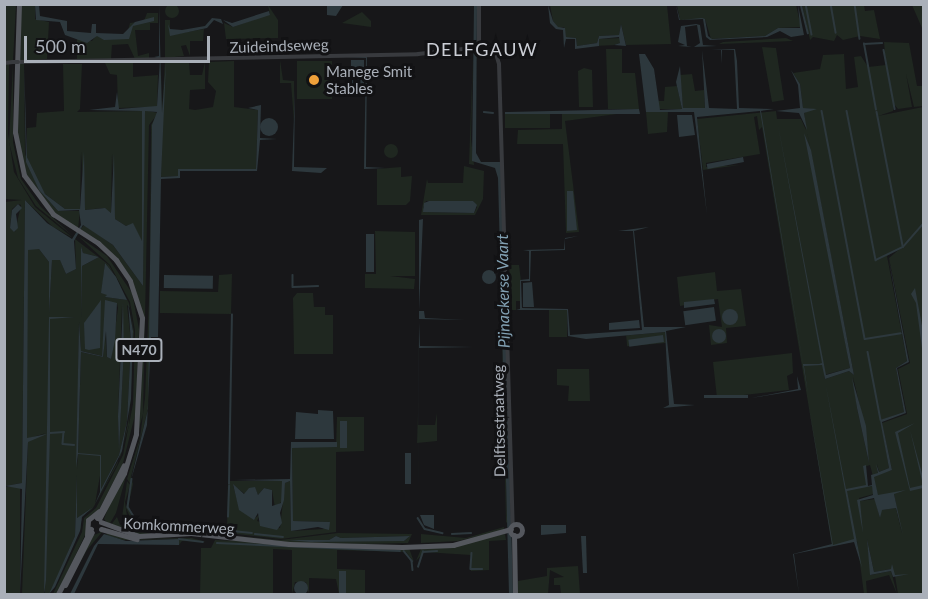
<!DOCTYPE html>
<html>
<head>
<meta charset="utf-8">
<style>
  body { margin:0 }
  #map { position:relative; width:928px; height:599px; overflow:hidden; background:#171719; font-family:Lato,sans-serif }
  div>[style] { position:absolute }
  .green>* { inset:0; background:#1f2720; transform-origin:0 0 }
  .round { border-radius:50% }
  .water>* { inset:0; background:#2d383d; transform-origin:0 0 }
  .stream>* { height:1.5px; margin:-0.75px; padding:0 0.75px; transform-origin:0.75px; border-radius:0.75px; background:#2d383d }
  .minor>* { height:4px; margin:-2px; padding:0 2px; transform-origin:2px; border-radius:2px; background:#383a3e }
  .major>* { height:5px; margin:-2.5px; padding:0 2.5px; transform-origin:2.5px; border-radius:2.5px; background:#54575d }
  .major>.ring { margin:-2.5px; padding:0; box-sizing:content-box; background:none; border:5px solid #54575d; border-radius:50% }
  .minor-bridge>* { height:4px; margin:-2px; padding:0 2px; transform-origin:2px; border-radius:2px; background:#383a3e }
  .dots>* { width:16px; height:16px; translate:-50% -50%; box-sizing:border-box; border:3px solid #121214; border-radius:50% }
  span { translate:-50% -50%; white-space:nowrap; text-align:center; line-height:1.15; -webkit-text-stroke:6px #121214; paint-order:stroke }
  .shield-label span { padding:2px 4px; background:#121214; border:2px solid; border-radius:4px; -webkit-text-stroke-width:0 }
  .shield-label { font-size:14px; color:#aab0b9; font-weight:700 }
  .street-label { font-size:15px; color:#aab0b9 }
  .poi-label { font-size:15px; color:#aab0b9 }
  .left { translate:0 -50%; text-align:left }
  .water-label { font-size:16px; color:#82a1b3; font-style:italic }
  .quarter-label { font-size:18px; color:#cbced5; letter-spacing:1.5px }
  .frame { position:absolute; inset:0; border:6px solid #aab0b9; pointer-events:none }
  .scale { position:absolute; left:24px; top:36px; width:186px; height:27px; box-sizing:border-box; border:3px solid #aab0b9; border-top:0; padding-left:8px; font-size:18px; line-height:21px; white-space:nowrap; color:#aab0b9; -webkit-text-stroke:4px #121214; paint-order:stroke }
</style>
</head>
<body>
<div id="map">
  <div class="green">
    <div class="round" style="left:165px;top:4px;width:14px;height:14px"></div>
    <div style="clip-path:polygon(4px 5px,16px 5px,13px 61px,5px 61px)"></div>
    <div style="clip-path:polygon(20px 5px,35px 5px,35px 19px,49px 22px,47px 59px,18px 61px)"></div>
    <div style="clip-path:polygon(268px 5px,278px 20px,278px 38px,226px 39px,224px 23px,233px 27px,270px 14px)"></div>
    <div style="clip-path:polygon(550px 5px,667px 5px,671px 44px,626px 45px,621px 24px,619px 35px,599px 36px,597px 43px,577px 46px,576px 38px,566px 37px,564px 27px,558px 28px,553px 21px)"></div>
    <div style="clip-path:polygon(677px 5px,796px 5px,801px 27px,778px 28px,765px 36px,711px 39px,705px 19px,680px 20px)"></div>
    <div style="clip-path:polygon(802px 5px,864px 5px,865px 11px,874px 10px,880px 39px,860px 36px,843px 40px,837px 35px,834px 41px,813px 37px,810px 40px)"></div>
    <div style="clip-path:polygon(912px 5px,923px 5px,923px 42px,922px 28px)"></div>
    <div style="clip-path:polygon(362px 12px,371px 21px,371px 27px,342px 23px)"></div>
    <div style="clip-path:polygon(147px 13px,158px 13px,158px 23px,150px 23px,150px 30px,135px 30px,138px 56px,149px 53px,149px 59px,135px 59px,128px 44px,112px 45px,111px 59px,77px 60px,77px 36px,92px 41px,96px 36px,127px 34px,130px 23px,144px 21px)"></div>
    <div style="clip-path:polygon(165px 20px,170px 20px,170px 35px,204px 29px,203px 41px,190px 41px,190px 56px,186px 45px,181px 46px,184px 56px,165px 58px)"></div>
    <div style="clip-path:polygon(620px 38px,620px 43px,614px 45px,618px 45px,592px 46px,599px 46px,599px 39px)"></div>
    <div style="clip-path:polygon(786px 38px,793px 41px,719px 44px,723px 42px)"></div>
    <div style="clip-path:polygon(evenodd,884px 42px,909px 43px,917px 86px,923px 86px,923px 106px,914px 107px,906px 74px,912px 107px,898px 109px,894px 104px,893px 111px,878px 116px,923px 107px,923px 594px,898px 594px,895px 576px,902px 574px,895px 576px,891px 569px,874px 572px,867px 539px,871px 575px,891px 571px,897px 594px,889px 575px,866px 581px,867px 594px,864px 594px,857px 541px,832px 546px,762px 127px,759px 130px,757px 116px,754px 117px,760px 154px,706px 163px,706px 167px,740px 165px,703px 170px,697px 119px,776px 111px,777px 119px,801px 119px,806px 130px,804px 113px,812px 109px,803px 108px,800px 84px,793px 73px,820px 69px,823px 55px,844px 54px,846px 89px,858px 87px,854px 57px,861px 56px,868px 67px,886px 65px,884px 42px,807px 132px,854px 375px,849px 371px,825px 379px,824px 375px,850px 368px,807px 132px,884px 42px,902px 247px,889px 258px,910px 363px,898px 369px,907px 414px,882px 423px,892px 470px,878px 474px,877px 464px,879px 472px,889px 468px,881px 420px,904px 412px,896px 368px,907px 361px,887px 256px,902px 247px,884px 42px,853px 377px,865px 428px,869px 463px,857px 408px,853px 377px,884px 42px,870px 465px,878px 496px,894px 494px,902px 534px,896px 508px,881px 510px,880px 518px,875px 499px,860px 501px,859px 498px,874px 494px,872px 486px,867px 487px,864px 467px,870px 465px)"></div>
    <div style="clip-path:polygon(762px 47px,776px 48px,784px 100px,772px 102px)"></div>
    <div style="clip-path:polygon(606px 49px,622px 49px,622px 73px,635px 73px,639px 109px,608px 109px)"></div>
    <div style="clip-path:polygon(473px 53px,471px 139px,474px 165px,469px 164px)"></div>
    <div style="clip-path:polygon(280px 60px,283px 80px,294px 81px,294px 122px,291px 83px,280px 83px)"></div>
    <div style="clip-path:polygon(162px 61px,162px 112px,165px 61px,189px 61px,190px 75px,202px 75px,205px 62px,205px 89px,190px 90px,189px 109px,195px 110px,213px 107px,216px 91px,208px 82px,209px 62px,234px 61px,234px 107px,258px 110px,256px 169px,179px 169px,178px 176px,161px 177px)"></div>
    <div style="left:332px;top:61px;width:38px;height:35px;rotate:90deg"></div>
    <div style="clip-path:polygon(evenodd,4px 63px,9px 64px,8px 133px,14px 172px,35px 207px,73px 238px,53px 227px,25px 200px,22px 483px,5px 486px,5px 202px,22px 200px,5px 199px,4px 63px,18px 204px,21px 205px,15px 232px,10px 228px,12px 209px,18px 204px)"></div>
    <div style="clip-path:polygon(13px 63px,13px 142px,21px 179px,41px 207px,74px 237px,36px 206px,18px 178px,9px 142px)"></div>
    <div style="clip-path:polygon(105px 63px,133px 63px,133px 77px,158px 75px,157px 107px,118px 108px,117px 75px,110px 74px)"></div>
    <div style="clip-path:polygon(18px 64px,24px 64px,25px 154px,40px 190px,50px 202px,58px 211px,80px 211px,78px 229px,54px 214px,23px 169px,18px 139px)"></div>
    <div style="clip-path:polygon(63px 64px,82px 64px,80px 109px,77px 112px,142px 111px,142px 242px,133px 224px,126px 226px,115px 219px,112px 153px,111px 213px,103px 208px,85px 210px,81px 152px,80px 209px,65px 209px,45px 194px,35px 179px,27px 157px,27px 128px,36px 127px,37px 113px,64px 111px)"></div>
    <div style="clip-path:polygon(584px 68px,592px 70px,593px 107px,579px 107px,578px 71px)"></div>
    <div style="clip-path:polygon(692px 74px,695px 91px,704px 90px,705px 109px,683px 108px,680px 75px)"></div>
    <div style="clip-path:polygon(677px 86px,682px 109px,658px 109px,658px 101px,664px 101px,665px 87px)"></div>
    <div style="clip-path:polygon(144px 110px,158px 113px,157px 119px,152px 126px,150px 329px,148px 409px,131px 477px,133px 484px,128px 507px,134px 522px,144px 529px,187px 527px,206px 528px,206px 531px,148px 532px,133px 524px,126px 508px,131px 485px,127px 479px,140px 438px,145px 398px,150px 274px,151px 125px,156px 116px,149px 125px,143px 414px,116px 513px,109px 525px,104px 519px,137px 434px,144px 323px,124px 270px,80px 230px,84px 225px,113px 245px,143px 286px)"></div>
    <div style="clip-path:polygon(646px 112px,668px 112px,667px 132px,648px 134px)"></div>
    <div style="clip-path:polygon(624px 113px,565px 121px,579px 232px,566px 233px,563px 144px,517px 144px,518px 130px,562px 129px,562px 114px)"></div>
    <div style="left:505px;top:114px;width:45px;height:14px"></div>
    <div class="round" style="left:384px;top:144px;width:14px;height:14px"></div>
    <div style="clip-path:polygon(evenodd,464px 166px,484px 171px,483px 199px,475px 215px,421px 215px,427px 179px,428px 183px,463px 183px,464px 166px,426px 201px,473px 201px,477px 207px,474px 213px,427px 212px,423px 208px,426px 201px)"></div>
    <div style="clip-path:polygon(401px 167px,401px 177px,412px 176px,410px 201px,406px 205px,377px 205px,377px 169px)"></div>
    <div style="clip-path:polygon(375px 231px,415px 232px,415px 276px,390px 276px,415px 279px,414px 289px,365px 288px,365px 274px,376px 274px)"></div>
    <div style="clip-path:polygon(78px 236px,107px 256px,132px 293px,139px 329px,136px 411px,123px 463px,99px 510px,90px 516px,86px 533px,57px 594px,53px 594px,82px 532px,84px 518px,96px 508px,123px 455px,133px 404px,135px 331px,130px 302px,110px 265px)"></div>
    <div style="clip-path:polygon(evenodd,75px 239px,109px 265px,129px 303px,134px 332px,129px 425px,117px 465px,93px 508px,91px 510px,86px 513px,82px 517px,81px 522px,81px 528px,80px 531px,51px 594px,80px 531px,80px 522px,82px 517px,84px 514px,93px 507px,77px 518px,77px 474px,75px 536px,53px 587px,49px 594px,45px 594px,45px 586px,44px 594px,22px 594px,28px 441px,46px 433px,27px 439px,27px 251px,32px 247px,39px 249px,49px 262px,49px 313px,52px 260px,60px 259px,66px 274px,76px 269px,75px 239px,81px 246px,83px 253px,99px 257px,82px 266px,81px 318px,81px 246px,75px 239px,105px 263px,116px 277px,127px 300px,105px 297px,124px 296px,102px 291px,105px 263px,75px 239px,106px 303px,117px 303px,118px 308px,111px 359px,107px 357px,105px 331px,103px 357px,81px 352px,78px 453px,83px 454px,78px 454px,77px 469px,79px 322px,81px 351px,102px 356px,106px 303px,75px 239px,122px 305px,124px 348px,119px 447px,118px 416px,122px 305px,75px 239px,127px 305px,130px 308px,133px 331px,129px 418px,121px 455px,95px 504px,101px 470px,101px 489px,119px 455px,127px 421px,131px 342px,127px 305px,75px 239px,49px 317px,75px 317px,50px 318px,50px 424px,49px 317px)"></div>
    <div style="clip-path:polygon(500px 257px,507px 518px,511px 514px,512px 519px,507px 523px,506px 522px)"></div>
    <div style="clip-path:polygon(509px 265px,519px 265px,521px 281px,520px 301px,516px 301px,516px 310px,512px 310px,512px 323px)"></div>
    <div style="clip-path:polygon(715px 272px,717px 291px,741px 289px,746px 326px,726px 328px,727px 343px,711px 345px,709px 325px,722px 327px,718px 299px,680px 306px,677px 277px)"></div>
    <div style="clip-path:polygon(232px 274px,231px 314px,160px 313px,160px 291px,218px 292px,219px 275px)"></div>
    <div style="clip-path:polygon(297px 293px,313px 293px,314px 307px,325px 307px,325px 315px,333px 315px,333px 354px,294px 354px,293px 298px)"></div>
    <div style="left:549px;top:310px;width:18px;height:27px"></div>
    <div style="left:665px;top:332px;width:11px;height:39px;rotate:85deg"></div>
    <div style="clip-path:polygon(792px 353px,793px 373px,787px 376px,789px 390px,717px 398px,713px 362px)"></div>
    <div style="clip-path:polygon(557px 369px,589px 369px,590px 401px,568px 401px,569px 386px,557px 385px)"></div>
    <div style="clip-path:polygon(418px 412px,418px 425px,435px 425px,437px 413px,437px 441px,417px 443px)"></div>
    <div style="clip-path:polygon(evenodd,337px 417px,364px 417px,364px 451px,336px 452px,336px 532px,281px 539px,211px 531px,227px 529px,228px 481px,282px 481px,282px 501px,275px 508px,272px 490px,264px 488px,258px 495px,255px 488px,244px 503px,245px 494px,233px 485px,239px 507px,254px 519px,260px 514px,257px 521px,280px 528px,285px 483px,290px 481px,291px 531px,323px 529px,330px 522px,293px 521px,292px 448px,336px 446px,337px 417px,347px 421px,347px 448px,340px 448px,340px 422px,347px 421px)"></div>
    <div style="clip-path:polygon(127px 481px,130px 485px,125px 502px,127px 516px,138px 529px,151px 534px,146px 536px,110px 526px,117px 517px,120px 525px,136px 532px,124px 525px,127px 520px,122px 518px)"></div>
    <div style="left:20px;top:487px;width:107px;height:15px;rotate:90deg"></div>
    <div style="clip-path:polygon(504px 527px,504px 530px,458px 541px,421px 543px,421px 534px,466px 538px)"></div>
    <div style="clip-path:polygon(103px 531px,87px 550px,62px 594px,92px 536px)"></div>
    <div style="clip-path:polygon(106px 532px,129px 539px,192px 538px,206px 542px,182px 541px,179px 545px,179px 539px,124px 540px,107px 536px)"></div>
    <div style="clip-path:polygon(evenodd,338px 533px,412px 534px,408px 543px,365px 544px,296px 543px,216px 534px,280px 540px,338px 533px,336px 536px,341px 538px,410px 536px,404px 541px,289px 541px,329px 540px,336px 536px)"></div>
    <div style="clip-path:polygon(505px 534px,506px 540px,489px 541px,489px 570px,471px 571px,471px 555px,424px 552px,416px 561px,421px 549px)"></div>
    <div style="clip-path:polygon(215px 540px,409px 548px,414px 562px,406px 552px,337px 550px,337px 569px,365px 570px,365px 594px,346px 594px,346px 572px,339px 572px,339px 594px,336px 579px,309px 578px,309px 594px,306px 582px,295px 582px,292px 594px,292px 550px,273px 549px,273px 594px,200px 594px,201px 548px,211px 548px)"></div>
    <div style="clip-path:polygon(578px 566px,580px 594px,561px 594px,560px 585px,554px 585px,554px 578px,564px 577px,550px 570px,548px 594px,518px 594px,518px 581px,547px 576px,547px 568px)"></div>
  </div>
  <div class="water">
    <div style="clip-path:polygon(35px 5px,39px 5px,40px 16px,67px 21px,67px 31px,91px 33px,92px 24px,96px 24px,96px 33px,123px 34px,135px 22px,154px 17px,154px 21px,133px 26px,129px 39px,104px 40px,97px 36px,87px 43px,65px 35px,60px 22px,36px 20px)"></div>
    <div style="clip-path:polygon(159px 5px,162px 113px,166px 62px,161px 177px,178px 176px,178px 169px,256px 169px,258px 110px,248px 108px,261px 105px,260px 138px,277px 139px,260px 140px,257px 171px,180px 171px,180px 178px,161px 179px,158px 337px,151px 337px,147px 425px,131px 480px,148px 409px,152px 125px,157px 112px,145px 111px,143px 286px,113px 245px,83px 225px,74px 241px,76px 269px,66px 274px,60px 260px,52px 260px,49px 314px,49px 262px,39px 249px,28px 250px,27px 438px,47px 434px,28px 442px,20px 594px,22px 489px,5px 486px,22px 483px,25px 200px,47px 223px,72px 239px,81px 225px,79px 210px,58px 211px,50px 202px,39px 190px,26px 162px,24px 64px,27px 157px,45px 194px,65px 209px,80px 209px,84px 151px,85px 210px,105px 208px,111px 213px,114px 153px,115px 219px,126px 226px,133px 223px,142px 241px,142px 111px,89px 110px,115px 107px,117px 92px,119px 109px,157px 106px,160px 59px,154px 57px,159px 56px)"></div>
    <div style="clip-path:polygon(327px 5px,327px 4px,343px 5px,336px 16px,327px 15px)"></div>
    <div style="clip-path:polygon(474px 5px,477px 5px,476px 153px,481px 162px,500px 162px,502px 171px,513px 594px,509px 594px,498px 178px,495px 168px,472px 161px)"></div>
    <div style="clip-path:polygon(548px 5px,553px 21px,558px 27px,565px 28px,566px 37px,576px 38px,577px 46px,597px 43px,599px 36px,619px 35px,621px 24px,626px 46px,614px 45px,620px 43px,619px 37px,599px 39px,599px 46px,575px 49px,575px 39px,566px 39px,564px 48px,563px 30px,556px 29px,550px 23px)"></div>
    <div style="clip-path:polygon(676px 5px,680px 20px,702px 18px,705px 19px,708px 36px,712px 39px,765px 36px,778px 28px,800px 28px,798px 5px,804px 35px,791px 37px,780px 31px,767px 37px,710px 40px,706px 37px,703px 19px,679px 20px)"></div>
    <div style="clip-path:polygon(269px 11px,270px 15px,233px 27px,223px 20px,232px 23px)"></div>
    <div style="clip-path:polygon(212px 18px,221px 19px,223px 24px,214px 20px,207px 28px,170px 36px,168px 24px,170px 29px,182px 30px,205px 26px)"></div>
    <div style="clip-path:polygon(696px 24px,700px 25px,703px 45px,717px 46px,694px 47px,700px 43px,697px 25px,685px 27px,687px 46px,692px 47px,678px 46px,685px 45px,678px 42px,681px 26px)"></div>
    <div style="clip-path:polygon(735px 49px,737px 61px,739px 108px,774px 109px,761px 111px,803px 364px,819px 364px,822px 363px,777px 120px,826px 375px,850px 368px,804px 133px,811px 150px,854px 375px,849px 371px,825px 379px,822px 365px,804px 366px,808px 394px,760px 111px,697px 117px,707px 215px,694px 112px,646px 112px,639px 54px,645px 54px,654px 69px,660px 110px,682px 109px,676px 82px,680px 66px,683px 108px,705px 108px,702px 50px,709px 108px,737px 109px,734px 50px,722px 50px,722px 64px,721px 50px,711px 50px)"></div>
    <div style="clip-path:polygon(346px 57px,367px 57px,366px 167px,385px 168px,364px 169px,366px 58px)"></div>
    <div style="left:351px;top:60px;width:13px;height:26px"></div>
    <div style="clip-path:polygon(791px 70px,800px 84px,803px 108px,817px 109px,804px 113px,807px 130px,799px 113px,776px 111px,800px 108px,798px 85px)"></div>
    <div style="clip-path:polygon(295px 89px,294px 167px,327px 168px,321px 173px,292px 171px)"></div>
    <div style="clip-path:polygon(639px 109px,640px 114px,505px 114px,505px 112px)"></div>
    <div style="clip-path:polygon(677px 115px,692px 115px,695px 135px,679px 137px)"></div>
    <div class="round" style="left:260px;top:118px;width:18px;height:18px"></div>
    <div style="left:743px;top:157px;width:5px;height:37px;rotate:79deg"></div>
    <div style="clip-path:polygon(567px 191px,573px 191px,577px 230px,567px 231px)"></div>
    <div style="clip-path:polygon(429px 201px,473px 201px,477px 205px,474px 213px,423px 212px,424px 203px)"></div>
    <div style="clip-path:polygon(18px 204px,22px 208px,16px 214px,18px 228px,14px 232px,10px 228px,12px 210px)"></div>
    <div style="clip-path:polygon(423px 219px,419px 311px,424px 311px,425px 318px,465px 320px,419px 319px,419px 220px)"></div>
    <div style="clip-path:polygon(649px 227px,634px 231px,644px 327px,686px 327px,666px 331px,674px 404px,695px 405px,663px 408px,669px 405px,665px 332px,586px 339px,568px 336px,567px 310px,516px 310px,520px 309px,520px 280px,529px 279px,529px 251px,523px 250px,564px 249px,565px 238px,578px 236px,565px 239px,565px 250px,531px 251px,530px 281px,521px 281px,522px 308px,568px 309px,570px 335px,642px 330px,633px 231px,618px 231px)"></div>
    <div style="left:366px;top:234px;width:8px;height:38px"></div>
    <div style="clip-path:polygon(81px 246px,83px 253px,99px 257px,82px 266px,81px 318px)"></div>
    <div style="clip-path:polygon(888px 255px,909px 362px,897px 368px,906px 413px,882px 422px,892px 470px,874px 477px,878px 495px,906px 490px,894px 494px,903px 535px,896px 508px,882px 510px,880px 518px,874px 498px,860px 501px,863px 533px,857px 500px,873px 495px,872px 486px,847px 491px,862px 568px,854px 542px,794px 554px,799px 594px,793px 554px,832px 544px,807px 396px,833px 545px,854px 539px,825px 381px,846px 489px,866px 485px,863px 466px,866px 465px,868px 486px,872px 485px,871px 475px,878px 473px,876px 464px,879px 472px,889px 468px,880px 420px,904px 412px,896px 368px,907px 361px)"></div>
    <div style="clip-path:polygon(105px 263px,116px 277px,127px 300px,105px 297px,107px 295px,101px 293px)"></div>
    <div class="round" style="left:482px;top:270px;width:14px;height:14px"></div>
    <div style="left:164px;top:275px;width:49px;height:13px;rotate:1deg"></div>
    <div style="clip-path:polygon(532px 282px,534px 307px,523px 307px,523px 283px)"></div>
    <div style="clip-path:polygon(915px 288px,923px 331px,923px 356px,916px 303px,911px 294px)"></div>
    <div style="clip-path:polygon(714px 299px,715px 304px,684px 308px,684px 302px)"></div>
    <div style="clip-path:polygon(101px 300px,100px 348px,89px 350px,85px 349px,84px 323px)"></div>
    <div style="clip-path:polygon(105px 300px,117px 303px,115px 340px,111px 359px,107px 357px,106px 331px,103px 357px,81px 352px,78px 453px,101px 455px,101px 489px,119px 455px,127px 421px,131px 342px,128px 303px,133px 331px,131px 399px,122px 451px,95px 504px,100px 492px,100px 456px,78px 454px,76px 468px,79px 322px,81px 351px,102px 356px)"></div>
    <div style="clip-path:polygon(123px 303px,124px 348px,119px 450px,118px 416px)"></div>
    <div style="left:714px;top:307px;width:14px;height:31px;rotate:82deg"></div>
    <div class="round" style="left:722px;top:309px;width:16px;height:16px"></div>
    <div style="clip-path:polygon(49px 317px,75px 317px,50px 319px,50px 434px,46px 580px,44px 594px)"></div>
    <div style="clip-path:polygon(639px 320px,640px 328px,609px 330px,609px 323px)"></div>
    <div style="clip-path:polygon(419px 322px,420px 346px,474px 347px,419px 348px,418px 518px)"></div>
    <div class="round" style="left:712px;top:329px;width:14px;height:14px"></div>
    <div style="left:663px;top:335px;width:7px;height:35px;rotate:82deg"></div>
    <div style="clip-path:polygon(797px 376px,801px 390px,751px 398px,798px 389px)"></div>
    <div style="clip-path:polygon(852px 378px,866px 426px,869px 463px,857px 408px)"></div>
    <div style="left:748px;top:395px;width:3px;height:44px;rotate:90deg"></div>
    <div style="clip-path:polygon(318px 410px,333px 411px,334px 439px,295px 439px,296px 412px,318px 414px)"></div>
    <div style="left:340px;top:421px;width:7px;height:27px"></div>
    <div style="clip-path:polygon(915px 423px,898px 433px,910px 488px,923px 485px,910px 430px,923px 477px,923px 488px,910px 491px,895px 432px)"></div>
    <div style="clip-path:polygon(291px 442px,337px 442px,337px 447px,292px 448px,293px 521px,330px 522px,329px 530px,318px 527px,291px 531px,290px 481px,285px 483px,284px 500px,280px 513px,282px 523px,277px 530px,260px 526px,258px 513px,254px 520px,239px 510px,233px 484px,244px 494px,249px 488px,255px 487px,258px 495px,264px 488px,272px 490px,272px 506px,281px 503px,282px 481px,234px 480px,290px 479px)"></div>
    <div style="left:405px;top:453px;width:6px;height:31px"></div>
    <div style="clip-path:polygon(77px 474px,77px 518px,93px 507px,82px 517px,80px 531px,55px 587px,49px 594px,75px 536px)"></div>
    <div style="clip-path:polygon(420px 515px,434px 515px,434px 529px,424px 525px)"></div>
    <div style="clip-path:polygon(541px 525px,566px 525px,566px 533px,541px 535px)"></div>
    <div style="clip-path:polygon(104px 534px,126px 541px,179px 539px,179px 545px,98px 544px,74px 594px,70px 594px,94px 546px)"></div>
    <div style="clip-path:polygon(336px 536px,341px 538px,410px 536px,404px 541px,310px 542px,288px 540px,329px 540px)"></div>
    <div style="clip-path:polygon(581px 536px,586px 536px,587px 573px,583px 573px)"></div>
    <div style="clip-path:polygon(867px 539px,874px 572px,891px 569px,892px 564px,895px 575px,909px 574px,893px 577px,891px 571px,870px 575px)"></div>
    <div style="left:339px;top:571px;width:7px;height:23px"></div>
    <div class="round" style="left:294px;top:581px;width:14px;height:14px"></div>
  </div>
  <div class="stream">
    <div style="left:801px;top:4px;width:30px;rotate:76deg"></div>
    <div style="left:806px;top:4px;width:31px;rotate:79deg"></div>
    <div style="left:831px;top:4px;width:29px;rotate:80deg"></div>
    <div style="left:855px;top:4px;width:35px;rotate:82deg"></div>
    <div style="left:884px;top:50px;width:60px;rotate:79.4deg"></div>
    <div style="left:876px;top:110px;width:67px;rotate:-100.3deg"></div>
    <div style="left:864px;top:44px;width:18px;rotate:-3deg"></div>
    <div style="left:822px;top:111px;width:232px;rotate:79.3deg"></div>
    <div style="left:865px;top:339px;width:36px;rotate:-9deg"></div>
    <div style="left:847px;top:111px;width:152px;rotate:79deg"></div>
    <div style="left:876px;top:260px;width:30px;rotate:-26deg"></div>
    <div style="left:903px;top:247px;width:32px;rotate:-49deg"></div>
    <div style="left:484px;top:112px;width:9px;rotate:6deg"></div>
    <div style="left:877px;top:112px;width:136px;rotate:79deg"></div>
    <div style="left:293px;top:275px;width:12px;rotate:90deg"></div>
    <div style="left:293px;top:287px;width:25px;rotate:-2deg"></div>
    <div style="left:868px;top:352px;width:69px;rotate:79.2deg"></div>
    <div style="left:50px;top:433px;width:14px;rotate:-4deg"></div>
    <div style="left:64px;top:432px;width:12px;rotate:95deg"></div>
    <div style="left:63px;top:444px;width:11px;rotate:5deg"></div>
    <div style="left:132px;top:479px;width:28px;rotate:98deg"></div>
    <div style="left:128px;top:507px;width:22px;rotate:58deg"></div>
    <div style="left:140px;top:526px;width:14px;rotate:17deg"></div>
    <div style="left:153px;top:530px;width:53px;rotate:-1.1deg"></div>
    <div style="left:229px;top:484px;width:169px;rotate:-89deg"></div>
    <div style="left:228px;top:517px;width:31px;rotate:-88deg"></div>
    <div style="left:418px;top:518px;width:13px;rotate:58deg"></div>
    <div style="left:425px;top:529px;width:18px;rotate:13deg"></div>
    <div style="left:212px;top:529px;width:40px;rotate:5.7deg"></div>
    <div style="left:255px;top:534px;width:28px;rotate:6deg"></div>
    <div style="left:452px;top:534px;width:19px;rotate:-3deg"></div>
    <div style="left:179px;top:539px;width:24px;rotate:7deg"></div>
    <div style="left:217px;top:543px;width:183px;rotate:2.5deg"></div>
    <div style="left:404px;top:551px;width:13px;rotate:51deg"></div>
    <div style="left:412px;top:561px;width:9px;rotate:84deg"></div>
    <div style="left:472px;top:553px;width:16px;rotate:94deg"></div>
    <div style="left:471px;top:569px;width:11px"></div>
    <div style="left:418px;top:567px;width:16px;rotate:-72deg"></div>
    <div style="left:423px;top:552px;width:14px;rotate:-4deg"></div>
  </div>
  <div class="minor">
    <div style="left:479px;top:4px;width:38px;rotate:90deg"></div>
    <div style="left:479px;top:42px;width:21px;rotate:35deg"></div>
    <div style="left:496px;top:54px;width:10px;rotate:73deg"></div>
    <div style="left:499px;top:64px;width:461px;rotate:88.3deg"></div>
    <div style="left:18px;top:62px;width:400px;rotate:-1.1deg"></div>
    <div style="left:418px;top:54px;width:64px;rotate:-6.2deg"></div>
    <div style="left:4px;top:63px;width:9px;rotate:-6deg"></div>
  </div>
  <div class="major">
    <div style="left:19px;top:4px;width:128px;rotate:91.8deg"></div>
    <div style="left:15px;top:132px;width:44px;rotate:78.2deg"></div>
    <div style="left:24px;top:175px;width:49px;rotate:53.4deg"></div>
    <div style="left:53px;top:214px;width:54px;rotate:32.8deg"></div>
    <div style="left:98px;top:243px;width:25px;rotate:43deg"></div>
    <div style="left:116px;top:260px;width:25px;rotate:56deg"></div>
    <div style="left:130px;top:281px;width:39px;rotate:72deg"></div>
    <div style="left:142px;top:318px;width:116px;rotate:93deg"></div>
    <div style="left:136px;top:434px;width:41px;rotate:107.1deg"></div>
    <div style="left:124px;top:473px;width:52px;rotate:118.5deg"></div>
    <div style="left:97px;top:518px;width:59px;rotate:-63deg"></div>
    <div style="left:101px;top:522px;width:40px;rotate:20.2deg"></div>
    <div style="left:139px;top:536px;width:52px;rotate:-3.3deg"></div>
    <div style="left:191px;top:533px;width:99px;rotate:6.4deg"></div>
    <div style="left:289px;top:544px;width:113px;rotate:1.5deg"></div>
    <div style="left:402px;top:547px;width:51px;rotate:-2.2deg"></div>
    <div style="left:453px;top:545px;width:60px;rotate:-15.4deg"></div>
    <div class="ring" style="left:510px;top:524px;width:7px;height:7px"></div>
    <div style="left:101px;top:529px;width:37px;rotate:16deg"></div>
    <div style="left:87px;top:535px;width:15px;rotate:-86deg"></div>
    <div style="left:88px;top:520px;width:14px;rotate:-39deg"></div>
    <div style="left:514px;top:535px;width:59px;rotate:89deg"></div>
    <div style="left:65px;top:585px;width:59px;rotate:-63deg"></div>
    <div style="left:58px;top:594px;width:73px;rotate:-63.1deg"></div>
  </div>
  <div class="minor-bridge">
    <div style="left:13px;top:62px;width:5px"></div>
  </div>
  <div class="dots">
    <div style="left:314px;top:80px;background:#efa13a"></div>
  </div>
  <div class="shield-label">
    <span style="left:139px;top:350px">N470</span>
  </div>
  <div class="street-label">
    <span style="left:279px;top:46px;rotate:-2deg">Zuideindseweg</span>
    <span style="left:499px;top:421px;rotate:-91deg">Delftsestraatweg</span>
    <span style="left:179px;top:526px;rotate:3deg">Komkommerweg</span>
  </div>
  <div class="poi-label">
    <span class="left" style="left:326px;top:80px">Manege Smit<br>Stables</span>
  </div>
  <div class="water-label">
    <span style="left:503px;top:291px;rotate:-91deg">Pijnackerse Vaart</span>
  </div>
  <div class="quarter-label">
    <span style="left:482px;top:49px">DELFGAUW</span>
  </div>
  <div class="frame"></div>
  <div class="scale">500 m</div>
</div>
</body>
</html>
